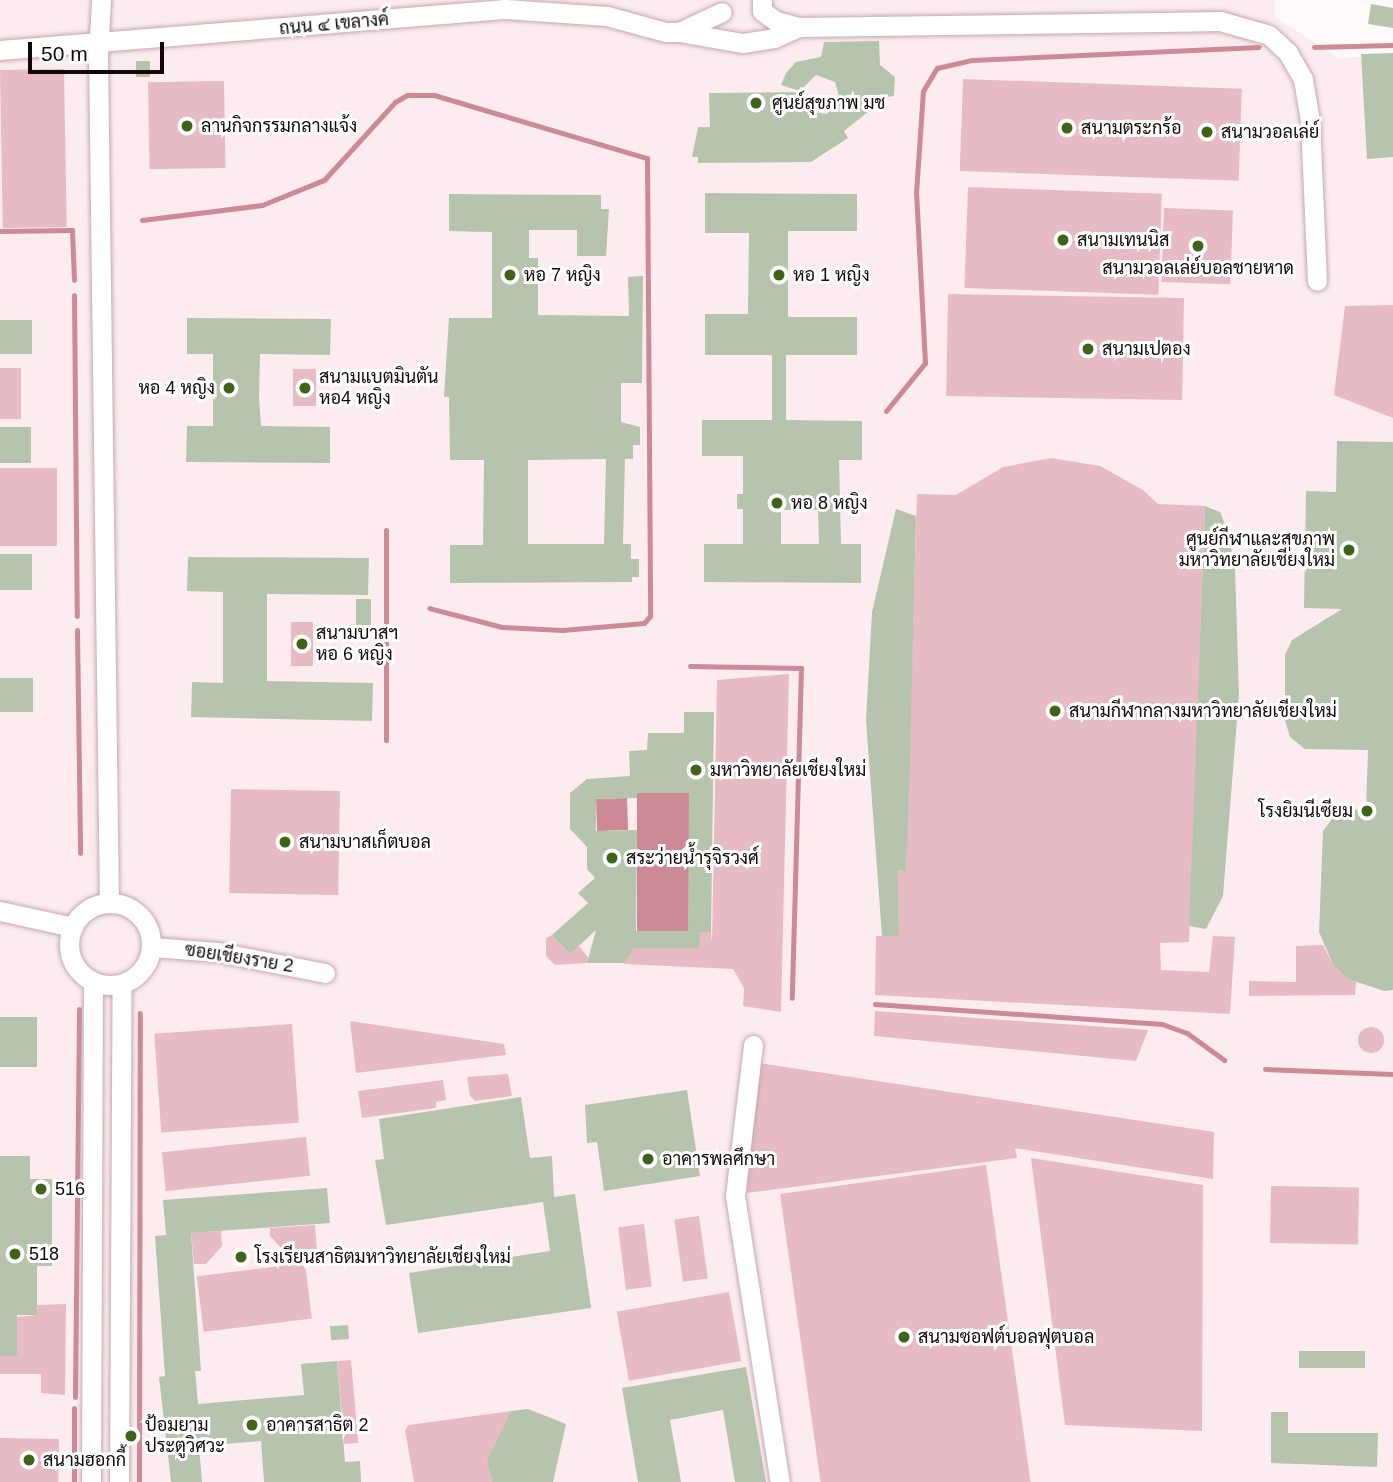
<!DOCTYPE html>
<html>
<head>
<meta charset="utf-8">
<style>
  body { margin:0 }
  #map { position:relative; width:1393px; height:1482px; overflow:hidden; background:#fff9fa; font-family:Helvetica,Sarabun,sans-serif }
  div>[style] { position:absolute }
  .built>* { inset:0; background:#fcecef }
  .green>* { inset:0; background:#e6bbc3; transform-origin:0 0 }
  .round { border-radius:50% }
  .water>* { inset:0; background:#cb8a96; transform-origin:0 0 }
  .stream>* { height:5px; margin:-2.5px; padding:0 2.5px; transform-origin:2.5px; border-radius:2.5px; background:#cb8a96 }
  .building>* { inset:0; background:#b7c4ad; transform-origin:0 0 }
  .roads { filter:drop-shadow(0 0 2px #c6a9ae) drop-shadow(0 0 2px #c6a9ae) }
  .street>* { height:19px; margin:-9.5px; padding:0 9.5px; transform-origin:9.5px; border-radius:9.5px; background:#fff }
  .street>.ring { margin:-9.5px; padding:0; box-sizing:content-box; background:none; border:19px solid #fff; border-radius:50% }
  .dots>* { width:19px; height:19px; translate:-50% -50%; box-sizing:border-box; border:4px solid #fff; border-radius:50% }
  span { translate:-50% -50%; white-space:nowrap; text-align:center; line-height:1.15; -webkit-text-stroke:6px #fff; paint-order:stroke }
  .street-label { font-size:18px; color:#12080a }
  .poi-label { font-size:18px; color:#12080a }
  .left { translate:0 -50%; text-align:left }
  .right { translate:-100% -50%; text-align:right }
  .scale { position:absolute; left:28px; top:42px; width:136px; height:32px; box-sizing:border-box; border:4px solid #12080a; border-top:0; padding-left:9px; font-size:21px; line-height:24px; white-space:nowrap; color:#12080a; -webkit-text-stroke:5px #fff; paint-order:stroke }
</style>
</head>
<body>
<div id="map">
  <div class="built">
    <div style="clip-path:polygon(0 0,1275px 0,1274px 16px,1338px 58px,1393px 55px,1393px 1482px,0 1482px)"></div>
  </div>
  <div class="green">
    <div style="left:64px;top:69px;width:158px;height:64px;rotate:89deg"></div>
    <div style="left:963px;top:79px;width:279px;height:92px;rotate:2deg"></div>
    <div style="left:224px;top:81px;width:87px;height:76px;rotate:89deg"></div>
    <div style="left:968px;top:187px;width:194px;height:101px;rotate:2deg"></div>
    <div style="left:1164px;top:208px;width:69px;height:74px;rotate:2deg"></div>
    <div style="left:948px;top:294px;width:236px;height:102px;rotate:1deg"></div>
    <div style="clip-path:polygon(1393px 305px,1393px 418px,1334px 395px,1345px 306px)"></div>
    <div style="left:0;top:368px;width:21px;height:51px"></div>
    <div style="left:293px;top:369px;width:23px;height:37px"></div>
    <div style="clip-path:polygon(1051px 458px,1100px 466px,1143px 490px,1158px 504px,1205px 506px,1189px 942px,1160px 943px,1161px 970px,1209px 972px,1213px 936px,1235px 937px,1230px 1014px,875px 995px,876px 936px,899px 936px,898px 870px,906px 870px,917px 494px,956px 495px,1003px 467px)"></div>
    <div style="left:0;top:468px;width:57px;height:78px"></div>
    <div style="left:291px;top:622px;width:22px;height:44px"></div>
    <div style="clip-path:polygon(789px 674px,781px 1012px,743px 1006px,744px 988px,733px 969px,624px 964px,623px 959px,634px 948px,698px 948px,700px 932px,711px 932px,712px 942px,717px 680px)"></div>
    <div style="left:231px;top:789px;width:109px;height:104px;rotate:1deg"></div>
    <div style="clip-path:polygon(552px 935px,570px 954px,579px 946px,588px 957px,587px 963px,555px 965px,546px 956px,546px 938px)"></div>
    <div style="clip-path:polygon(1323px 945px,1333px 964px,1356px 982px,1355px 995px,1249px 996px,1249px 981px,1296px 982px,1296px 946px)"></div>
    <div style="clip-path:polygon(875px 1011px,1148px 1030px,1136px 1061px,874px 1036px)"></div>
    <div style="clip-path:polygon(350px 1021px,504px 1044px,506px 1055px,356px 1073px)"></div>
    <div style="left:292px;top:1024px;width:99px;height:138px;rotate:86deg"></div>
    <div class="round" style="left:1358px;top:1027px;width:26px;height:26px"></div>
    <div style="clip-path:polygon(758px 1063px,1214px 1132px,1213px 1179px,1015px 1148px,1017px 1158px,747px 1193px)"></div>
    <div style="clip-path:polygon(508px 1074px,512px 1096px,475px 1101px,470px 1096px,467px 1077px)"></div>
    <div style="clip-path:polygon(443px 1080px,446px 1100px,436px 1102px,436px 1108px,362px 1118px,358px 1091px)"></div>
    <div style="left:306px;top:1137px;width:39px;height:145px;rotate:84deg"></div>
    <div style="clip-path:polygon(1031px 1158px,1203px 1185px,1202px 1431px,1065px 1425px)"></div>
    <div style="left:986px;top:1165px;width:320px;height:208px;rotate:82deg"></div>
    <div style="left:1271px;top:1186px;width:88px;height:57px;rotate:1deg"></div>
    <div style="left:699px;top:1216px;width:63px;height:25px;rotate:82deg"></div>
    <div style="left:644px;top:1224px;width:63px;height:26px;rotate:83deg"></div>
    <div style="clip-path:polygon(315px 1225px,317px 1252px,288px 1255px,270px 1236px,270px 1228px)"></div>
    <div style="clip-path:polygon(221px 1231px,222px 1246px,206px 1264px,194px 1264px,191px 1233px)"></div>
    <div style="left:305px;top:1263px;width:56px;height:109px;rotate:83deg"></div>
    <div style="left:729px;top:1292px;width:70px;height:114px;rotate:80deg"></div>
    <div style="clip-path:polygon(66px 1304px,65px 1395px,41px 1393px,41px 1374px,0 1374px,0 1356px,17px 1355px,17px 1317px,37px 1315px,37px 1305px)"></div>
    <div style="left:351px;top:1360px;width:83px;height:14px;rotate:85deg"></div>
    <div style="clip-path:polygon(511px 1411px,493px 1482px,414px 1482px,405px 1430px,409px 1425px)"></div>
    <div style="left:0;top:1438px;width:59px;height:44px;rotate:1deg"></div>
  </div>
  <div class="water">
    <div style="left:637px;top:793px;width:52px;height:138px"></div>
    <div style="left:627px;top:798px;width:32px;height:31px;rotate:88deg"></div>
  </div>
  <div class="stream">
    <div style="left:1314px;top:47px;width:79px;rotate:-1.5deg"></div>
    <div style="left:142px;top:220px;width:121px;rotate:-7.1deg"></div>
    <div style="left:262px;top:205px;width:67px;rotate:-22deg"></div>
    <div style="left:324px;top:180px;width:105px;rotate:-47.7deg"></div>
    <div style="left:395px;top:102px;width:14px;rotate:-30deg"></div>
    <div style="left:407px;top:95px;width:27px"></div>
    <div style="left:434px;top:95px;width:222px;rotate:16.5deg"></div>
    <div style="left:647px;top:158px;width:458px;rotate:89.6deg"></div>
    <div style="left:650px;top:616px;width:9px;rotate:131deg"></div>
    <div style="left:644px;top:623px;width:82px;rotate:175.1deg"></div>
    <div style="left:562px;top:630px;width:60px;rotate:-177.1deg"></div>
    <div style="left:502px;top:627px;width:75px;rotate:-165.4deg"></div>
    <div style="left:0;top:231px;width:72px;rotate:-0.8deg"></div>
    <div style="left:72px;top:230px;width:50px;rotate:87.7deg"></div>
    <div style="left:74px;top:295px;width:321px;rotate:89.5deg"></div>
    <div style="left:886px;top:411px;width:62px;rotate:-50.9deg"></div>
    <div style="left:925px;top:363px;width:170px;rotate:-93deg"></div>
    <div style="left:916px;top:193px;width:102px;rotate:-86.1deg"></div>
    <div style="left:923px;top:91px;width:27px;rotate:-59deg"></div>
    <div style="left:937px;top:68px;width:36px;rotate:-13deg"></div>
    <div style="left:972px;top:60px;width:287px;rotate:-2.6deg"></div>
    <div style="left:77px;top:630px;width:223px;rotate:89.2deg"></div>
    <div style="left:690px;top:666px;width:111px;rotate:1deg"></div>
    <div style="left:801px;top:668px;width:330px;rotate:91.6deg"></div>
    <div style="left:386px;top:740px;width:210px;rotate:-90deg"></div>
    <div style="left:875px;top:1004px;width:288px;rotate:4deg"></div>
    <div style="left:1162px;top:1024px;width:27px;rotate:20deg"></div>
    <div style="left:1187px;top:1033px;width:46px;rotate:36.1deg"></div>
    <div style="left:1265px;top:1069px;width:128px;rotate:2.2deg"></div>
    <div style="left:75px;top:1397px;width:388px;rotate:-89.4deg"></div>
    <div style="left:74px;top:1482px;width:74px;rotate:-90deg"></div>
    <div style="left:139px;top:1482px;width:469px;rotate:-89.9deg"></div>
  </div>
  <div class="building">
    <div style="clip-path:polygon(1371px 4px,1393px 8px,1393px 28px,1368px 24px)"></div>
    <div style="clip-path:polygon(879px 41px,880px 65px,895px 77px,894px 96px,887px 97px,844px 131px,848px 138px,811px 162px,698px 163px,698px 157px,692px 157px,698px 127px,710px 127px,709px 93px,800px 92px,808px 111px,827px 114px,840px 100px,835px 82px,816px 75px,800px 91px,781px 85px,786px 73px,796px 62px,821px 57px,824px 42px)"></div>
    <div style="clip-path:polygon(1393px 53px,1393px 157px,1367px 159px,1361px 54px)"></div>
    <div style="left:136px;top:61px;width:14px;height:16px"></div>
    <div style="clip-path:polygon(evenodd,705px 193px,857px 194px,857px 231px,788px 231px,788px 317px,857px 317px,857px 355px,786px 355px,786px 420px,862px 421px,862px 460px,839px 460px,841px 544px,861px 544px,861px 583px,704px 582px,704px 544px,743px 544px,743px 509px,737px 509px,737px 494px,743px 494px,743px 456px,702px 456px,702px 420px,772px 420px,772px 355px,705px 355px,705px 314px,748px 314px,749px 233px,705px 233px,705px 193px,781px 510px,818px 510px,819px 544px,781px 544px,781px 510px)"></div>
    <div style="clip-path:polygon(evenodd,449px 194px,601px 195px,601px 209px,609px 209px,606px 256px,577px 256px,577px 230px,529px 230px,529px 258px,538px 258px,538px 315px,629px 316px,628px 277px,643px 276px,642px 383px,621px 383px,621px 422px,640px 427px,640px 445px,633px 445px,633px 459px,625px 459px,623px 544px,631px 544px,631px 559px,639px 559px,639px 577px,632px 577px,632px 582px,450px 583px,450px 545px,483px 545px,484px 460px,450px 460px,449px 397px,444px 397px,449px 318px,492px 318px,492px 232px,449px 231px,449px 194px,606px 459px,604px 544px,528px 544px,528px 460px,606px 459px)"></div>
    <div style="clip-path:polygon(187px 318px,331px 319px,330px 355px,260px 354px,259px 398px,261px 426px,330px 427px,330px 463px,186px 462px,187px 426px,213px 426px,213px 354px,187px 354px)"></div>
    <div style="left:0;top:320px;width:32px;height:34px"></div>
    <div style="left:0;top:427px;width:31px;height:36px"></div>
    <div style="clip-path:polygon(1337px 441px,1393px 442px,1393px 990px,1384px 991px,1348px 979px,1333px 964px,1319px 932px,1323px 831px,1337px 812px,1366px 809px,1368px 750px,1305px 749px,1290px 737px,1285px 720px,1285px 655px,1292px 640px,1342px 609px,1304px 608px,1306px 491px,1336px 492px)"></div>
    <div style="clip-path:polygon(1205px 506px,1220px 512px,1228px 531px,1235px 569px,1239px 694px,1223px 896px,1206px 929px,1189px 926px)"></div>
    <div style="clip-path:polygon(896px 509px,916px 516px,910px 766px,906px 871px,898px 870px,899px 936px,882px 936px,866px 720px,872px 612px)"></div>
    <div style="left:0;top:554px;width:32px;height:36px"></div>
    <div style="clip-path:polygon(188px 557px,369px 558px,368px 595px,267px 594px,267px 681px,373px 683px,372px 721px,191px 717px,192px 682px,223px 683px,223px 592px,187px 591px)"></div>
    <div style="left:356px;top:599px;width:15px;height:33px"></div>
    <div style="left:0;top:678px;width:33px;height:34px"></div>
    <div style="clip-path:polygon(evenodd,684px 712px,714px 712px,711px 932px,700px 932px,699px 948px,634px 948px,624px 963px,587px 963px,596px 930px,570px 954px,552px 935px,588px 903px,578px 893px,595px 878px,587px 869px,587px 847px,570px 829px,570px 793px,587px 779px,630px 776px,629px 751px,647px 750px,648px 733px,684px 733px,684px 712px,637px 793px,689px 793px,688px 931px,636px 931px,637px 830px,596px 831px,596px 799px,637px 798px,637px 793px)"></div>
    <div style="left:0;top:1017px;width:37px;height:50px"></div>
    <div style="clip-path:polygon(687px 1090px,700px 1176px,604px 1191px,597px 1142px,587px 1143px,585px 1105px)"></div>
    <div style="clip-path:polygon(521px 1097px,530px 1158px,552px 1156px,554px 1197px,575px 1194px,591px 1308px,418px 1333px,409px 1273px,550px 1251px,543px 1202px,386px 1225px,375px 1160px,384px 1159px,379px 1119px)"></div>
    <div style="clip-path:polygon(0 1156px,30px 1156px,30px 1179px,52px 1179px,52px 1266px,37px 1266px,37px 1315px,17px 1315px,17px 1356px,0 1356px)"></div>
    <div style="clip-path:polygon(327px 1188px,330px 1223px,191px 1233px,201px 1371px,195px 1371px,198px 1404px,304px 1395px,301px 1364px,337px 1361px,345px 1462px,360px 1461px,361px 1482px,264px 1482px,261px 1441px,199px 1446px,202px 1482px,171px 1482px,159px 1377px,165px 1376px,155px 1236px,166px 1235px,163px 1200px)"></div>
    <div style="left:348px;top:1325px;width:14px;height:18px;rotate:86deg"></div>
    <div style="left:1299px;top:1351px;width:66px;height:17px"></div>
    <div style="clip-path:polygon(746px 1367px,766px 1482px,735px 1482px,723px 1410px,670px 1420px,681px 1482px,638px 1482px,622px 1388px)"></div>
    <div style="clip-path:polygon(528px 1409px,566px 1424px,553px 1482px,493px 1482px,487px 1461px,511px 1411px)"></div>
    <div style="clip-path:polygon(1271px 1412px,1288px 1412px,1288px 1433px,1378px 1433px,1377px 1467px,1271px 1463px)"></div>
  </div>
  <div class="roads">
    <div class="street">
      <div style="left:101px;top:0;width:55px;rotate:93.1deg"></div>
      <div style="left:98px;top:55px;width:848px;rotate:89.26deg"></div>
      <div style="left:762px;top:0;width:11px;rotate:90deg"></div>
      <div style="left:762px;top:11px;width:17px;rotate:36deg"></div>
      <div style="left:776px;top:21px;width:24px;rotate:15deg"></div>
      <div style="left:799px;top:27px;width:421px;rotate:-0.8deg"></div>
      <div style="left:1220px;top:21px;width:51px;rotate:15.9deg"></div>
      <div style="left:1269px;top:35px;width:26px;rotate:43deg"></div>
      <div style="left:1288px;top:53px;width:30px;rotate:60deg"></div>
      <div style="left:1303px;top:79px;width:43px;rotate:80.5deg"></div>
      <div style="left:1310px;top:121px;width:160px;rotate:87.5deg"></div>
      <div style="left:679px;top:32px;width:65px;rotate:9.8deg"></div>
      <div style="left:743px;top:43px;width:31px;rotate:-9deg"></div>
      <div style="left:774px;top:38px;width:27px;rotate:-24deg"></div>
      <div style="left:0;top:50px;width:507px;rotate:-4.64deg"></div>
      <div style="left:505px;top:9px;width:102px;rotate:3.9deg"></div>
      <div style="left:607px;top:16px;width:60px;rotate:15.4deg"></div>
      <div style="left:665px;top:32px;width:14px"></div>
      <div style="left:679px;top:32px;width:47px;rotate:-24.9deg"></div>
      <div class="ring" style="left:69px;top:903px;width:63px;height:63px"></div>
      <div style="left:0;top:911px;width:75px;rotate:12.4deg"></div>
      <div style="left:151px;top:947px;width:67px;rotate:4.3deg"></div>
      <div style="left:218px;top:952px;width:109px;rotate:11.1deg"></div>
      <div style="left:753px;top:1045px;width:152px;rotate:96.8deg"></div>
      <div style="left:735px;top:1196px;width:290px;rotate:81.1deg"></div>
      <div style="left:91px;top:1482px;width:500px;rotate:-89.77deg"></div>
      <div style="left:119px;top:1482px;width:497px;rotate:-89.7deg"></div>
    </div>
  </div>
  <div class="dots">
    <div style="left:756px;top:103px;background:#416319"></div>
    <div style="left:187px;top:126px;background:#416319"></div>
    <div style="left:1067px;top:128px;background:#416319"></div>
    <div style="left:1207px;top:132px;background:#416319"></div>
    <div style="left:1063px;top:240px;background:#416319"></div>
    <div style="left:1198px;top:246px;background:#416319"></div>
    <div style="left:510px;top:275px;background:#416319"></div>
    <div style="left:779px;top:275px;background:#416319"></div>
    <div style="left:1088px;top:349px;background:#416319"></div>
    <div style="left:229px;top:388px;background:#416319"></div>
    <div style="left:305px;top:388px;background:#416319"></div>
    <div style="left:777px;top:503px;background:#416319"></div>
    <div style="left:1349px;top:550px;background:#416319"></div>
    <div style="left:302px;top:644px;background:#416319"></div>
    <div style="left:1055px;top:711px;background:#416319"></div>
    <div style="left:696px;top:770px;background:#416319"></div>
    <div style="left:1367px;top:811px;background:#416319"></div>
    <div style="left:285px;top:842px;background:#416319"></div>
    <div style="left:612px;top:858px;background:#416319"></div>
    <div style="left:648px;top:1159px;background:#416319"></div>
    <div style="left:41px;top:1189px;background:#416319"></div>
    <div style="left:15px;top:1254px;background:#416319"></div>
    <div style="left:241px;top:1257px;background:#416319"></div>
    <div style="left:904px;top:1337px;background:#416319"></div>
    <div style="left:252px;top:1425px;background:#416319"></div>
    <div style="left:131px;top:1436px;background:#416319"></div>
    <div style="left:29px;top:1460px;background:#416319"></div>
  </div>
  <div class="street-label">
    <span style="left:334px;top:24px;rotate:-5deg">ถนน ๔ เขลางค์</span>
    <span style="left:239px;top:958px;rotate:9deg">ซอยเชียงราย 2</span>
  </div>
  <div class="poi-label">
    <span class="left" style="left:772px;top:103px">ศูนย์สุขภาพ มช</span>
    <span class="left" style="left:201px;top:126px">ลานกิจกรรมกลางแจ้ง</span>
    <span class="left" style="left:1081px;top:128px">สนามตระกร้อ</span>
    <span class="left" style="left:1221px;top:132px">สนามวอลเล่ย์</span>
    <span class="left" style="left:1077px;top:240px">สนามเทนนิส</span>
    <span style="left:1198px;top:268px">สนามวอลเล่ย์บอลชายหาด</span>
    <span class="left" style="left:524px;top:275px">หอ 7 หญิง</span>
    <span class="left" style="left:793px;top:275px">หอ 1 หญิง</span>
    <span class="left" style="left:1102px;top:349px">สนามเปตอง</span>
    <span class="left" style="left:319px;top:388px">สนามแบตมินตัน<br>หอ4 หญิง</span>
    <span class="right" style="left:215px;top:388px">หอ 4 หญิง</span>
    <span class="left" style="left:791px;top:503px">หอ 8 หญิง</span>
    <span class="right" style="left:1335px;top:550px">ศูนย์กีฬาและสุขภาพ<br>มหาวิทยาลัยเชียงใหม่</span>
    <span class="left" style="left:316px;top:644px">สนามบาสฯ<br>หอ 6 หญิง</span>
    <span class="left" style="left:1069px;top:711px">สนามกีฬากลางมหาวิทยาลัยเชียงใหม่</span>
    <span class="left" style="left:710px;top:770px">มหาวิทยาลัยเชียงใหม่</span>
    <span class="right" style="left:1353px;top:811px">โรงยิมนีเซียม</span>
    <span class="left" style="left:299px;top:842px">สนามบาสเก็ตบอล</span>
    <span class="left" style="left:626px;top:858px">สระว่ายน้ำรุจิรวงศ์</span>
    <span class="left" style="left:662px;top:1159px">อาคารพลศึกษา</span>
    <span class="left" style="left:55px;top:1189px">516</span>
    <span class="left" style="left:29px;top:1254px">518</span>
    <span class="left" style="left:255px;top:1257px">โรงเรียนสาธิตมหาวิทยาลัยเชียงใหม่</span>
    <span class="left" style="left:918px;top:1337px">สนามซอฟต์บอลฟุตบอล</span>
    <span class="left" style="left:266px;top:1425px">อาคารสาธิต 2</span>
    <span class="left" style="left:145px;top:1436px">ป้อมยาม<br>ประตูวิศวะ</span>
    <span class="left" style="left:43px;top:1460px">สนามฮอกกี้</span>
  </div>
  <div class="scale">50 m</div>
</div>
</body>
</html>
